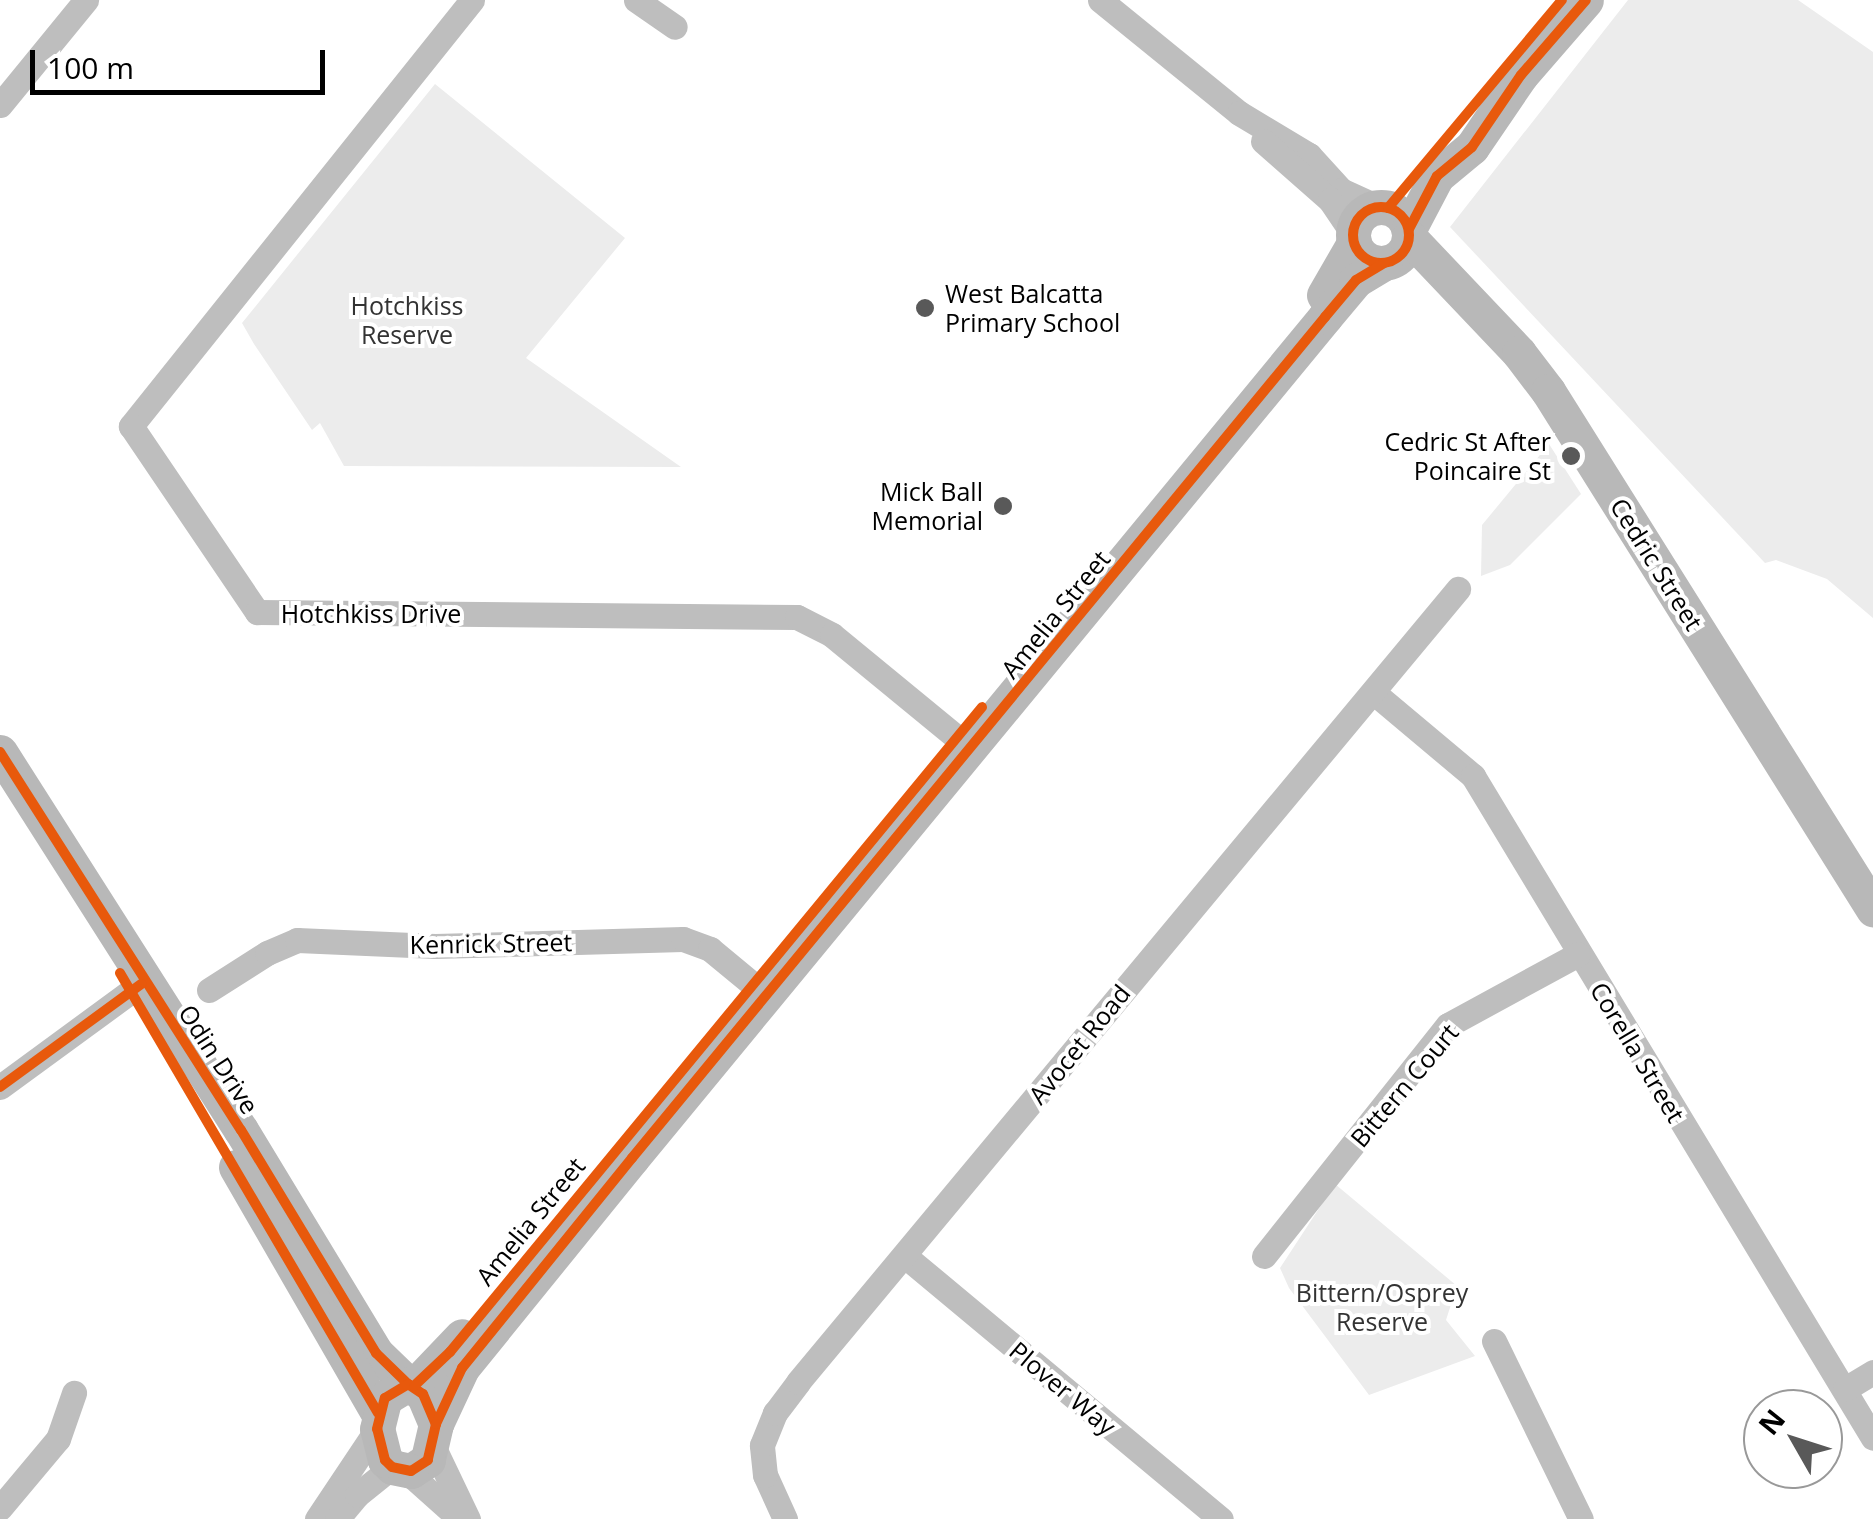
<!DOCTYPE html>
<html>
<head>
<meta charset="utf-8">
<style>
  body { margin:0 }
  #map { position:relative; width:1873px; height:1519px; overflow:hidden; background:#fff; font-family:"Open Sans",sans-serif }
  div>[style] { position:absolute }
  .green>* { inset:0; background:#ececec }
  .minor>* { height:25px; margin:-12.5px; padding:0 12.5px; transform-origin:12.5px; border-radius:12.5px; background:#bebebe }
  .secondary>* { height:35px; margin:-17.5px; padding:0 17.5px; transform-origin:17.5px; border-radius:17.5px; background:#b8b8b8 }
  .secondary>.ring { margin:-17.5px; padding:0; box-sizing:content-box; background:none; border:35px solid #b8b8b8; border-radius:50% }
  .cycleway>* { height:10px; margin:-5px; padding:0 5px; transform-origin:5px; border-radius:5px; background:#e8590c }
  .cycleway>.ring { margin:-5px; padding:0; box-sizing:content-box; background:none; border:10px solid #e8590c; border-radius:50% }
  .dots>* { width:28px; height:28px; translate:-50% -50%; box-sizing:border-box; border:5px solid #fff; border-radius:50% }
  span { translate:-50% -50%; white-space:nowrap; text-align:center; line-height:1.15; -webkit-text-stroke:8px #fff; paint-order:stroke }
  .poi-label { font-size:25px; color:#000 }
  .left { translate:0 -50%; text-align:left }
  .right { translate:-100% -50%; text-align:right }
  .park-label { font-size:25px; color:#333 }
  .street-label { font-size:25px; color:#000 }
  .north { position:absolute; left:1743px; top:1389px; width:100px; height:100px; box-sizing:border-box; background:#fff; border:2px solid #999; border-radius:50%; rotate:309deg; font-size:28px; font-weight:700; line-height:40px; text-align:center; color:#000 }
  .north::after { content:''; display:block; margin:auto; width:35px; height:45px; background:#595959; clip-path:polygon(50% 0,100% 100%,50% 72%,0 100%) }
  .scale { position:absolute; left:30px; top:50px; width:295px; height:45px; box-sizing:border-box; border:5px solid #000; border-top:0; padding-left:12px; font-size:30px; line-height:35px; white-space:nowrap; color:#000; -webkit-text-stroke:8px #fff; paint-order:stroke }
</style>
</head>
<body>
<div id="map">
  <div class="green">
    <div style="clip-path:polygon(1628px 0,1798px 0,1873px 52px,1873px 618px,1827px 579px,1776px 560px,1765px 563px,1450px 227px)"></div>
    <div style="clip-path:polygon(435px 84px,625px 238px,526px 358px,681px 467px,344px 466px,320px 423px,312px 430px,254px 344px,242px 323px)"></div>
    <div style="clip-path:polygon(1549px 444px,1581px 494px,1510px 565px,1481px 576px,1482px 525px)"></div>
    <div style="clip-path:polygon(1335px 1184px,1457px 1286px,1446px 1320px,1475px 1356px,1369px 1395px,1289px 1288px,1280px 1268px)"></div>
  </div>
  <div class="minor">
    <div style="left:472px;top:0;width:546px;rotate:128.68deg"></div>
    <div style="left:131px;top:426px;width:225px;rotate:55.9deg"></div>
    <div style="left:257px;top:612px;width:540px;rotate:0.53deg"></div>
    <div style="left:797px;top:617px;width:39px;rotate:27deg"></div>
    <div style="left:832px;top:635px;width:180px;rotate:39.4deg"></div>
    <div style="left:636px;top:0;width:47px;rotate:34.7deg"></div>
    <div style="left:1100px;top:0;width:179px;rotate:39.1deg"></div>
    <div style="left:1239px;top:113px;width:82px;rotate:31deg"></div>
    <div style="left:1309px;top:155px;width:47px;rotate:47.6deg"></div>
    <div style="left:1341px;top:190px;width:41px;rotate:24.7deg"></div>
    <div style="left:0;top:105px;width:136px;rotate:-50.7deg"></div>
    <div style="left:1263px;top:141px;width:89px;rotate:41.4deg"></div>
    <div style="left:1330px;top:200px;width:41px;rotate:55.9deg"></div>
    <div style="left:1373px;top:692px;width:131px;rotate:40deg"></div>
    <div style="left:1473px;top:776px;width:773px;rotate:58.86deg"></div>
    <div style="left:209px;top:990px;width:69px;rotate:-32.5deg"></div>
    <div style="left:267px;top:953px;width:33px;rotate:-23deg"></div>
    <div style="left:297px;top:940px;width:138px;rotate:2.5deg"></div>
    <div style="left:435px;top:946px;width:248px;rotate:-1.6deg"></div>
    <div style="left:683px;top:939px;width:29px;rotate:20deg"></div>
    <div style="left:710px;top:949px;width:74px;rotate:39.5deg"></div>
    <div style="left:0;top:1087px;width:180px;rotate:-36.2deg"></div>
    <div style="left:905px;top:1256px;width:411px;rotate:39.8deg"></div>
    <div style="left:1264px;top:1256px;width:295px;rotate:-51.5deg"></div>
    <div style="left:1448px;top:1025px;width:148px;rotate:-28.6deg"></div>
    <div style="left:1494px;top:1341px;width:198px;rotate:64deg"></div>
    <div style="left:1845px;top:1389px;width:33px;rotate:-31deg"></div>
    <div style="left:433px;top:1446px;width:81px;rotate:64.4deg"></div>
    <div style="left:405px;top:1470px;width:74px;rotate:41.7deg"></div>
    <div style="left:0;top:1508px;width:90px;rotate:-50deg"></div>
    <div style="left:58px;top:1439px;width:49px;rotate:-70.8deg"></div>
    <div style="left:317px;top:1519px;width:108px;rotate:-56.3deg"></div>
    <div style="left:337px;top:1519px;width:31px;rotate:-50deg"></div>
    <div style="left:357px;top:1495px;width:45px;rotate:-38.7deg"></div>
    <div style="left:785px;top:1519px;width:48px;rotate:-114.4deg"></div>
    <div style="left:765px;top:1475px;width:30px;rotate:-96deg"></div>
    <div style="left:762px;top:1445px;width:35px;rotate:-68deg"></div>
    <div style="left:775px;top:1413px;width:39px;rotate:-53deg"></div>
    <div style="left:798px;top:1382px;width:1032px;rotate:-50.23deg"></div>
  </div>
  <div class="secondary">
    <div class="ring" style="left:1353px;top:207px;width:21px;height:21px"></div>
    <div style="left:1409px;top:229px;width:60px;rotate:-62.2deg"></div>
    <div style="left:1437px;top:176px;width:45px;rotate:-39.6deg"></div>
    <div style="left:1472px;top:147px;width:87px;rotate:-55.8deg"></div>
    <div style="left:1521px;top:75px;width:99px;rotate:-49.1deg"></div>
    <div style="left:1409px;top:237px;width:160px;rotate:46.5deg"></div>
    <div style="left:1519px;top:353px;width:48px;rotate:52.7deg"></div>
    <div style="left:1548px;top:391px;width:612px;rotate:57.9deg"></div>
    <div style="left:1324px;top:295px;width:60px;rotate:-60deg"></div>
    <div style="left:0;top:752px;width:448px;rotate:57.5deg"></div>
    <div style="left:241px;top:1130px;width:261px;rotate:58.8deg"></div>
    <div style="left:376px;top:1353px;width:45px;rotate:44.1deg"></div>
    <div style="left:236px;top:1167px;width:284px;rotate:60deg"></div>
    <div style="left:408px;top:1384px;width:18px;rotate:34deg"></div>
    <div style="left:423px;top:1394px;width:33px;rotate:67deg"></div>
    <div style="left:436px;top:1424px;width:37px;rotate:103deg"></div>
    <div style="left:428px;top:1460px;width:20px;rotate:147deg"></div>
    <div style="left:411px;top:1471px;width:19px;rotate:-168deg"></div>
    <div style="left:392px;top:1467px;width:10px;rotate:-135deg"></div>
    <div style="left:385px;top:1460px;width:32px;rotate:-104deg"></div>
    <div style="left:377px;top:1429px;width:32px;rotate:-76deg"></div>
    <div style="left:385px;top:1398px;width:27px;rotate:-31deg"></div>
    <div style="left:414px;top:1386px;width:69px;rotate:-46.2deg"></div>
    <div style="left:436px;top:1424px;width:62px;rotate:-65.1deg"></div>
    <div style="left:462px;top:1368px;width:270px;rotate:-51deg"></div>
    <div style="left:632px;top:1158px;width:1090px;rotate:-50.51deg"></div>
    <div style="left:1325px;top:317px;width:48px;rotate:-50deg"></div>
    <div style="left:1356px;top:280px;width:33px;rotate:-31deg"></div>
  </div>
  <div class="cycleway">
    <div class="ring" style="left:1353px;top:207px;width:46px;height:46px"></div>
    <div style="left:1388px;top:208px;width:271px;rotate:-50.1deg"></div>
    <div style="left:1409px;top:229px;width:60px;rotate:-62.2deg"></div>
    <div style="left:1437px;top:176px;width:45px;rotate:-39.6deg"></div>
    <div style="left:1472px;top:147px;width:87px;rotate:-55.8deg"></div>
    <div style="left:1521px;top:75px;width:99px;rotate:-49.1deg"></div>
    <div style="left:0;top:752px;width:448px;rotate:57.5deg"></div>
    <div style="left:241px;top:1130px;width:261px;rotate:58.8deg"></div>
    <div style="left:376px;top:1353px;width:45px;rotate:44.1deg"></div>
    <div style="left:120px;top:973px;width:510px;rotate:59.61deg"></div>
    <div style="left:0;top:1087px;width:175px;rotate:-36.1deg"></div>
    <div style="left:408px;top:1384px;width:18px;rotate:34deg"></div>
    <div style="left:423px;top:1394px;width:33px;rotate:67deg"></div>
    <div style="left:436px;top:1424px;width:37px;rotate:103deg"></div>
    <div style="left:428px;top:1460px;width:20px;rotate:147deg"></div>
    <div style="left:411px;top:1471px;width:19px;rotate:-168deg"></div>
    <div style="left:392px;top:1467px;width:10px;rotate:-135deg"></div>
    <div style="left:385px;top:1460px;width:32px;rotate:-104deg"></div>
    <div style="left:377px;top:1429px;width:32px;rotate:-76deg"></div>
    <div style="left:385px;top:1398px;width:27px;rotate:-31deg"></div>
    <div style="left:414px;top:1386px;width:50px;rotate:-43.4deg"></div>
    <div style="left:450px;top:1352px;width:836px;rotate:-50.48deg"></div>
    <div style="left:436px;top:1424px;width:62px;rotate:-65.1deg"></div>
    <div style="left:462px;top:1368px;width:270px;rotate:-51deg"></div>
    <div style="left:632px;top:1158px;width:1090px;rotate:-50.51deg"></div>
    <div style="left:1325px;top:317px;width:48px;rotate:-50deg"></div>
    <div style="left:1356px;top:280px;width:33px;rotate:-31deg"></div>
  </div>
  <div class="dots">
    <div style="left:925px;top:308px;background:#595959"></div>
    <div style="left:1571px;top:456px;background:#595959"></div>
    <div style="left:1003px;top:506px;background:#595959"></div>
  </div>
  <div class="poi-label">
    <span class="left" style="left:945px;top:308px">West Balcatta<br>Primary School</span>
    <span class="right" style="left:1551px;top:456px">Cedric St After<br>Poincaire St</span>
    <span class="right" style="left:983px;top:506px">Mick Ball<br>Memorial</span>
  </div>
  <div class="park-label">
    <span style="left:407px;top:320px">Hotchkiss<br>Reserve</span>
    <span style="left:1382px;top:1307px">Bittern/Osprey<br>Reserve</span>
  </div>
  <div class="street-label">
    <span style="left:1657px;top:564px;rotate:58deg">Cedric Street</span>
    <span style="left:371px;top:613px">Hotchkiss Drive</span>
    <span style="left:1055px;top:614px;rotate:-51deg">Amelia Street</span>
    <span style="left:491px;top:943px;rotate:-1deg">Kenrick Street</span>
    <span style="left:1079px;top:1044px;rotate:-51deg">Avocet Road</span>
    <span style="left:1638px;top:1052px;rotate:59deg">Corella Street</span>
    <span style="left:219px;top:1059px;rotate:57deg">Odin Drive</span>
    <span style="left:1404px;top:1085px;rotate:-50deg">Bittern Court</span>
    <span style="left:530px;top:1221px;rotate:-51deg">Amelia Street</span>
    <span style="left:1063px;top:1388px;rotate:40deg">Plover Way</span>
  </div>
  <div class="north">N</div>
  <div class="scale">100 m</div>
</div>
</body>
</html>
